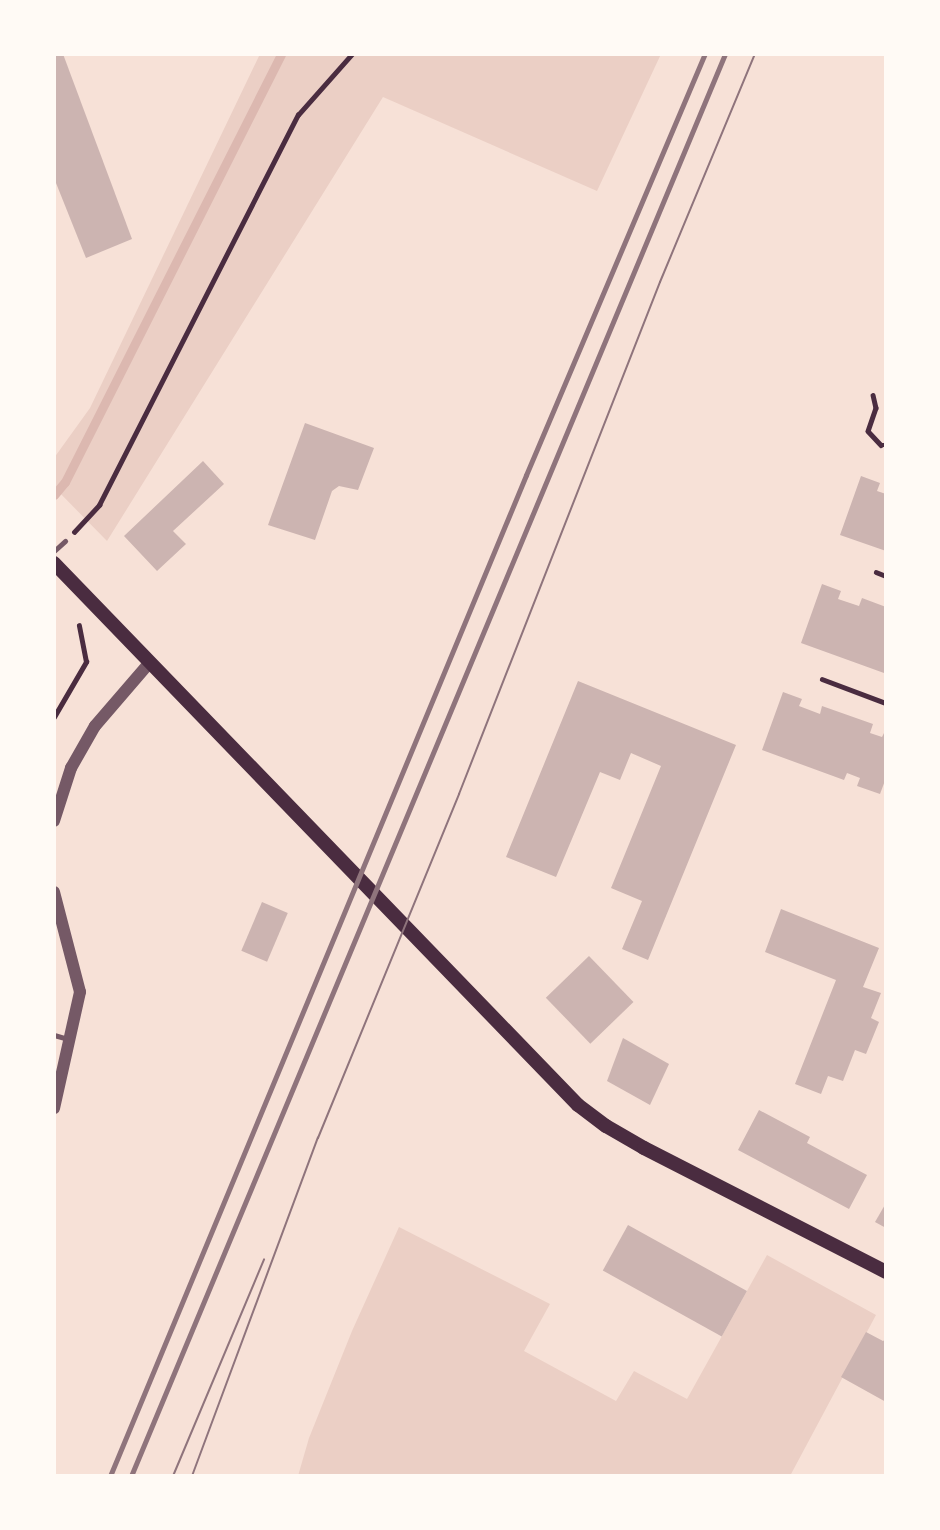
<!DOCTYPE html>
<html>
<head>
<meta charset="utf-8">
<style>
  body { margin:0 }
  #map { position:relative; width:940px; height:1530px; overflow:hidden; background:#f7e1d7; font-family:"Roboto Condensed",sans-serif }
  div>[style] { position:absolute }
  .green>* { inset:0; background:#ebcfc5 }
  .stream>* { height:9px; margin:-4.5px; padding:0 4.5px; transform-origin:4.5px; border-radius:4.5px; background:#dcb8b0 }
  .building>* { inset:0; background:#ccb4b1; transform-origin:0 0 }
  .path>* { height:4.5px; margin:-2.25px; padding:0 2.25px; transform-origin:2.25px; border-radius:2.25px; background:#4a2c40 }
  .service>* { height:5px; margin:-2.5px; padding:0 2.5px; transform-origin:2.5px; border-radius:2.5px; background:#755966 }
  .tertiary>* { height:12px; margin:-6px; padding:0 6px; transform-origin:6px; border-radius:6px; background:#755966 }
  .secondary>* { height:14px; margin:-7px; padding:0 7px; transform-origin:7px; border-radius:7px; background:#4a2c40 }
  .tram>* { height:2px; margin:-1px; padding:0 1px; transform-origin:1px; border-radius:1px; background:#8f747c }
  .rail>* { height:5px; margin:-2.5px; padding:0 2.5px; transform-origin:2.5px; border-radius:2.5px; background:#8f747c }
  span { translate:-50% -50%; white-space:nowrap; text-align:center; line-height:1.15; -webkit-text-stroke:6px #fffaf5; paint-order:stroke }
  .frame { position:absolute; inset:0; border:56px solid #fffaf5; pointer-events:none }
</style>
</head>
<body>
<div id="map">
  <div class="green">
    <div style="clip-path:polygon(260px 54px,661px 54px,597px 191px,383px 97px,107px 541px,54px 487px,54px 458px,90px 408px)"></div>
    <div style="clip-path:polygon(399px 1227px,550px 1304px,524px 1351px,616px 1401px,634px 1371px,687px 1399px,767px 1255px,876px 1315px,790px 1476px,298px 1476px,309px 1438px,352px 1331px)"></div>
  </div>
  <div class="stream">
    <div style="left:54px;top:495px;width:17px;rotate:-50deg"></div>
    <div style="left:65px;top:482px;width:479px;rotate:-63.2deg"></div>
  </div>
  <div class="building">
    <div style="clip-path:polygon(54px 54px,63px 54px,132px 239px,86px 258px,54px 178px)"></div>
    <div style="clip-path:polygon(305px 423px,374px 448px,358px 490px,339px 486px,332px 491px,315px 540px,268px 525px)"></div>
    <div style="clip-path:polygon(203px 461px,224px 484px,173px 531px,186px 544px,157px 571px,124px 536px)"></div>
    <div style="clip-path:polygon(861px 476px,880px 483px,877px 491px,886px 494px,886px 551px,840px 535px)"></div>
    <div style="clip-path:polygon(822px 584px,841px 591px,838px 599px,859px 606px,862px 598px,886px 607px,884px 673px,801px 643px)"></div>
    <div style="clip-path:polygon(578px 681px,736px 745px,648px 960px,622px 949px,642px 901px,611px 888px,661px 766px,631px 753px,620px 780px,600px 772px,556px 877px,506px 857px)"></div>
    <div style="clip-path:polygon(783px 692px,802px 699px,799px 706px,820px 714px,822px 706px,873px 724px,870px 733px,882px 737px,886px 729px,886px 778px,880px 794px,857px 786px,860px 778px,847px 773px,844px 780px,762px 750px)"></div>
    <div style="left:262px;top:902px;width:28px;height:53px;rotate:23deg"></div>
    <div style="clip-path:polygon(781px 909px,879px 948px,863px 987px,881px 993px,871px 1018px,879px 1022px,866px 1054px,855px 1050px,843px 1081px,828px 1076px,821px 1094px,795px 1084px,836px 980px,765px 952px)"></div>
    <div style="left:589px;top:956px;width:64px;height:60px;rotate:46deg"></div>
    <div style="clip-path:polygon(623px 1038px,669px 1064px,650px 1105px,607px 1081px)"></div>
    <div style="clip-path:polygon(759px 1110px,810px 1137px,807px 1143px,867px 1175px,849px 1209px,738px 1150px)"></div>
    <div style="clip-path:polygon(886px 1203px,886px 1228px,875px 1222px)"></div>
    <div style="left:628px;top:1225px;width:136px;height:52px;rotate:29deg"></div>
    <div style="clip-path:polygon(866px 1332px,883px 1341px,886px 1339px,886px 1402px,841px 1377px)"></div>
  </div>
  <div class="path">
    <div style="left:873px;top:395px;width:13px;rotate:77deg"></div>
    <div style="left:876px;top:408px;width:24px;rotate:109deg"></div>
    <div style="left:868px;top:431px;width:19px;rotate:47deg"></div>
    <div style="left:881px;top:445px;width:5px"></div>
    <div style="left:74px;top:532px;width:37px;rotate:-47deg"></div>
    <div style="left:99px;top:505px;width:438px;rotate:-63deg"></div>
    <div style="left:298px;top:115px;width:81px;rotate:-48.5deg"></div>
    <div style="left:876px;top:572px;width:11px;rotate:22deg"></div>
    <div style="left:822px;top:679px;width:68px;rotate:20.6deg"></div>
    <div style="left:54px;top:717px;width:64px;rotate:-59.8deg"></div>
    <div style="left:86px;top:662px;width:37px;rotate:-101deg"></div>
  </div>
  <div class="service">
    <div style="left:54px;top:551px;width:15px;rotate:-42deg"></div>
    <div style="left:54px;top:1035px;width:15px;rotate:16deg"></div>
  </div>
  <div class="tertiary">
    <div style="left:54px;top:821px;width:56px;rotate:-72.2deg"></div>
    <div style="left:71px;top:768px;width:48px;rotate:-60.3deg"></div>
    <div style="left:95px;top:726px;width:84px;rotate:-49.3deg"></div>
    <div style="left:54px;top:892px;width:103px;rotate:75.4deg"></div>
    <div style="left:80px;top:992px;width:119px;rotate:102.6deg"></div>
  </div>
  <div class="secondary">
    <div style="left:54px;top:563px;width:754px;rotate:45.97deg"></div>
    <div style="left:578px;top:1105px;width:35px;rotate:37deg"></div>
    <div style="left:606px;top:1126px;width:44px;rotate:30.1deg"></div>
    <div style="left:644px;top:1148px;width:272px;rotate:27.1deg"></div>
  </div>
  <div class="tram">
    <div style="left:173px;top:1476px;width:235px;rotate:-67.2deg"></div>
    <div style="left:192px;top:1476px;width:361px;rotate:-69.6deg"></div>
    <div style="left:318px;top:1138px;width:372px;rotate:-67.7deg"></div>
    <div style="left:459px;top:794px;width:550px;rotate:-68.57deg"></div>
    <div style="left:660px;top:282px;width:247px;rotate:-67.4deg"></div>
  </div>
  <div class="rail">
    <div style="left:110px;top:1476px;width:1084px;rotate:-67.43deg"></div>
    <div style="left:526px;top:475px;width:457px;rotate:-67deg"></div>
    <div style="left:131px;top:1476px;width:1541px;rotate:-67.33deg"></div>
  </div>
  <div class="frame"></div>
</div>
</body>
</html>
